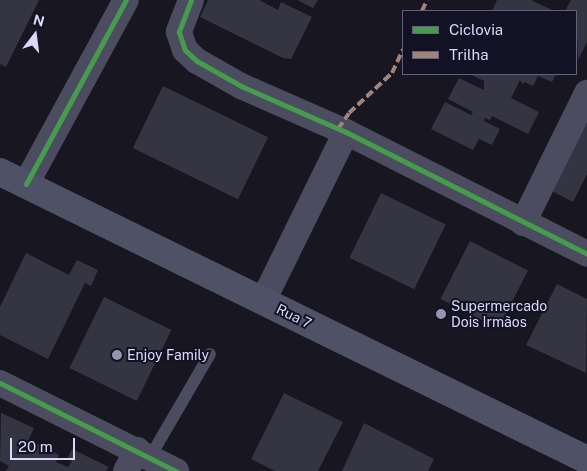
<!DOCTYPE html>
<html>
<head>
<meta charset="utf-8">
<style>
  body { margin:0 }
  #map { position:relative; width:587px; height:471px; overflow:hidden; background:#171621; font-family:"Public Sans",sans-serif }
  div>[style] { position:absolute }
  .building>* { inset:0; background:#353442; transform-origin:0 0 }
  .lane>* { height:12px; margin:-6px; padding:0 6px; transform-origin:6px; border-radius:6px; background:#4c4c60 }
  .street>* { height:26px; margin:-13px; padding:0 13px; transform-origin:13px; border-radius:13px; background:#4c4c60 }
  .secondary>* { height:28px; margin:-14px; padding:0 14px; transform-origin:14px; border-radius:14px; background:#4f5166 }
  .quiet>* { height:4px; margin-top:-2px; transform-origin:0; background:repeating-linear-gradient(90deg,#a18479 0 8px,transparent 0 12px) }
  .cycleway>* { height:5px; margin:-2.5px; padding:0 2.5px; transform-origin:2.5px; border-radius:2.5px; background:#469c4c }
  .dots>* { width:14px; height:14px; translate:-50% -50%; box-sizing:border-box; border:2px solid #131225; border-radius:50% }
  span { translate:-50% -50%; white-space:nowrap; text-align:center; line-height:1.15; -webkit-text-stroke:4px #131225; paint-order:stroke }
  .poi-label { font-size:14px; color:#dad9fb }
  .left { translate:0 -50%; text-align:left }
  .street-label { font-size:14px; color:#dad9fb }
  .legend { position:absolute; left:402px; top:10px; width:175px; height:65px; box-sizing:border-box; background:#131225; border:1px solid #63627b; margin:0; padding:6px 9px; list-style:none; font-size:15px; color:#dad9fb }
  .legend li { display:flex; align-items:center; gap:10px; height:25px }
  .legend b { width:25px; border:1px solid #63627b }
  .north { position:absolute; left:10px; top:10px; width:50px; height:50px; -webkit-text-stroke:4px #131225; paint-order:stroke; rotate:15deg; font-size:14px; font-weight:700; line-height:20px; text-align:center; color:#dad9fb }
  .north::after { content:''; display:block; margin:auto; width:18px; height:22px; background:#dad9fb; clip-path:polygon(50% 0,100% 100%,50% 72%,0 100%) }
  .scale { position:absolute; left:10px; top:438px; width:65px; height:22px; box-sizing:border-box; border:2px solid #dad9fb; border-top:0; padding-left:6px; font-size:15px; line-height:18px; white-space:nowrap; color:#dad9fb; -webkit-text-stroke:4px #131225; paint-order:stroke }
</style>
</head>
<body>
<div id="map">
  <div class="building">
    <div style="clip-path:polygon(0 0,39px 0,6px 67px,0 64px)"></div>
    <div style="clip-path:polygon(208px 0,259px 0,278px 10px,281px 2px,312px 17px,291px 59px,283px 58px,200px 17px)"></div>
    <div style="clip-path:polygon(297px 0,318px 0,313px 8px)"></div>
    <div style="clip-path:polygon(497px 0,531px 0,554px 11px,492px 11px)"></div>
    <div style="clip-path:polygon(571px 0,587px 0,587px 42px,578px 60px,576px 11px,565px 11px)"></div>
    <div style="clip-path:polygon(470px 74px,556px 74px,552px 82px,538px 76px,533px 86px,524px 82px,523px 85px,520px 80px,511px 98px,539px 112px,528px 134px,492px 116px,490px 120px,485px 118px,484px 121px,500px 129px,492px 145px,479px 139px,473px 150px,431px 129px,445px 102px,471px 115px,473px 112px,448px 99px,459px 78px,484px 90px,484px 81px)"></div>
    <div style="left:163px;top:86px;width:117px;height:69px;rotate:26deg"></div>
    <div style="clip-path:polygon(587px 115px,587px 174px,573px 202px,550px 190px)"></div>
    <div style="left:381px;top:193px;width:72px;height:72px;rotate:26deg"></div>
    <div style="left:470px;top:241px;width:65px;height:65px;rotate:27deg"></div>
    <div style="clip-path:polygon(26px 253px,69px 275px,77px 260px,98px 270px,91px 286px,85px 283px,48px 359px,0 335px,0 307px)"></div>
    <div style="clip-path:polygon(557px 284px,587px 299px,586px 373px,526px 345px)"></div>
    <div style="left:104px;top:297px;width:75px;height:79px;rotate:26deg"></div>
    <div style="clip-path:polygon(284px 393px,343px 422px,318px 471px,275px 471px,251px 459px)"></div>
    <div style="clip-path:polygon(1px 413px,34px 428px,29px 439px,59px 455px,56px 462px,68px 467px,72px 461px,67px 459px,72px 449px,109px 467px,106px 471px,6px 471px,9px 466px,0 461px)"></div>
    <div style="clip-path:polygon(364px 423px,434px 459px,428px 471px,342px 471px)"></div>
  </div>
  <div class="lane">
    <div style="left:150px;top:457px;width:119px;rotate:-59.8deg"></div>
  </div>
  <div class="street">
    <div style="left:191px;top:0;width:34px;rotate:111deg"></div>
    <div style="left:179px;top:32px;width:19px;rotate:72deg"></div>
    <div style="left:185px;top:50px;width:16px;rotate:43deg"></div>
    <div style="left:197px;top:61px;width:51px;rotate:29.6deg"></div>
    <div style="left:241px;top:86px;width:115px;rotate:23.7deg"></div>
    <div style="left:346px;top:132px;width:270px;rotate:26.8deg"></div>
    <div style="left:26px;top:184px;width:209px;rotate:-61.5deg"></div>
    <div style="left:523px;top:223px;width:145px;rotate:-63.8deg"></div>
    <div style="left:263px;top:301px;width:188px;rotate:-63.8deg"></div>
    <div style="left:0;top:383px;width:197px;rotate:26.6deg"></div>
    <div style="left:126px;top:471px;width:24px;rotate:-62deg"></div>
  </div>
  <div class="secondary">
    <div style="left:0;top:172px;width:654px;rotate:26.13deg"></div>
  </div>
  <div class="quiet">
    <div style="left:422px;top:11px;width:12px;rotate:-66deg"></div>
    <div style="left:338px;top:129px;width:19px;rotate:-55deg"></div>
    <div style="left:349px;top:113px;width:59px;rotate:-42.9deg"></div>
    <div style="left:392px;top:73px;width:26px;rotate:-65deg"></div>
  </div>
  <div class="cycleway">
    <div style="left:191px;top:0;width:34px;rotate:111deg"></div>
    <div style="left:179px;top:32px;width:19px;rotate:72deg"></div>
    <div style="left:185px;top:50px;width:16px;rotate:43deg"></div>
    <div style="left:197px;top:61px;width:51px;rotate:29.6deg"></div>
    <div style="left:241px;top:86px;width:115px;rotate:23.7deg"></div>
    <div style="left:346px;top:132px;width:270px;rotate:26.8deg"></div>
    <div style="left:26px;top:184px;width:209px;rotate:-61.5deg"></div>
    <div style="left:0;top:383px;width:197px;rotate:26.6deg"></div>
  </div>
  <div class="dots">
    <div style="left:441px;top:314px;background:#9695af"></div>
    <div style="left:117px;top:355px;background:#9695af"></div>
  </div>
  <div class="poi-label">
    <span class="left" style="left:451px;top:314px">Supermercado<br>Dois Irmãos</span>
    <span class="left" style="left:127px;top:355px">Enjoy Family</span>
  </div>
  <div class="street-label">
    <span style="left:294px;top:316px;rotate:26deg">Rua 7</span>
  </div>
  <ul class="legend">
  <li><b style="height:6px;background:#469c4c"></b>Ciclovia</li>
  <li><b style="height:6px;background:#a18479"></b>Trilha</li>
  </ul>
  <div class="north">N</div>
  <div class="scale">20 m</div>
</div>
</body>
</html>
